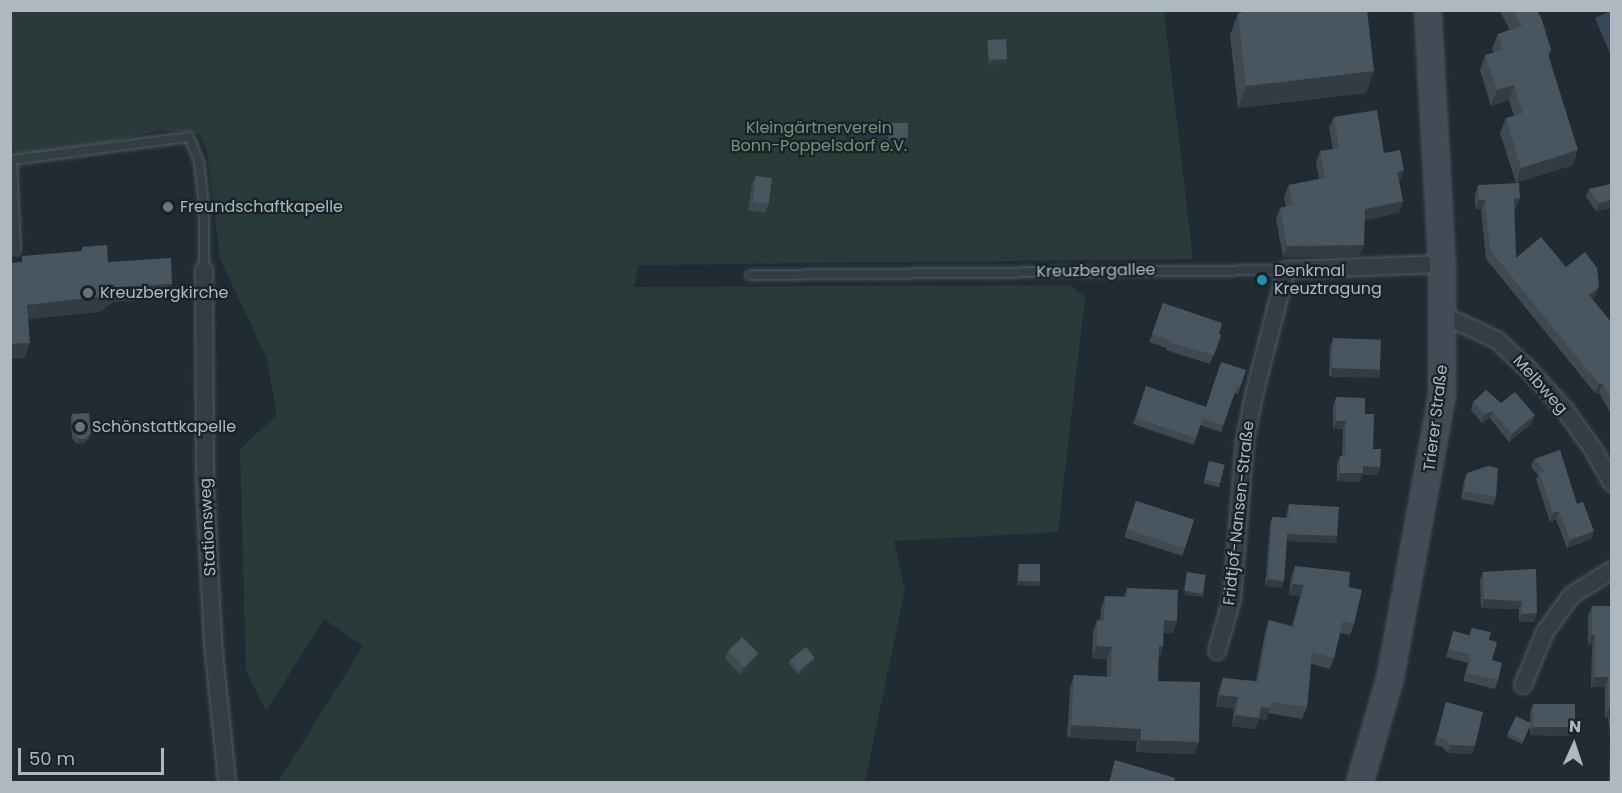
<!DOCTYPE html>
<html>
<head>
<meta charset="utf-8">
<style>
  body { margin:0 }
  #map { position:relative; width:1622px; height:793px; overflow:hidden; background:#212b33; font-family:Poppins,sans-serif }
  div>[style] { position:absolute }
  .green>* { inset:0; background:#293b39 }
  .water>* { inset:0; background:#36485a }
  .roads { filter:drop-shadow(0 0 2px #525b62) drop-shadow(0 0 2px #525b62) }
  .lane>* { height:8px; margin:-4px; padding:0 4px; transform-origin:4px; border-radius:4px; background:#343d44 }
  .street>* { height:16px; margin:-8px; padding:0 8px; transform-origin:8px; border-radius:8px; background:#343d44 }
  .secondary>* { height:24px; margin:-12px; padding:0 12px; transform-origin:12px; border-radius:12px; background:#424c57 }
  .wall>* { inset:0; background:#3f4952; transform-origin:0 0 }
  .shaded-wall>* { inset:0; background:#333c42; transform-origin:0 0 }
  .building>* { inset:0; background:#49555f; transform-origin:0 0 }
  .dots>* { width:16px; height:16px; translate:-50% -50%; box-sizing:border-box; border:3px solid #1a2229; border-radius:50% }
  span { translate:-50% -50%; white-space:nowrap; text-align:center; line-height:1.15; -webkit-text-stroke:4.5px #1a2229; paint-order:stroke }
  .park-label { font-size:16px; color:#709574 }
  .poi-label { font-size:16px; color:#aeb8c1 }
  .left { translate:0 -50%; text-align:left }
  .street-label { font-size:16px; color:#aeb8c1 }
  .frame { position:absolute; inset:0; border:12px solid #aeb8c1; pointer-events:none }
  .north { position:absolute; left:1544px; top:715px; width:60px; height:60px; -webkit-text-stroke:4px #1a2229; paint-order:stroke; rotate:3deg; font-size:16px; font-weight:700; line-height:24px; text-align:center; color:#aeb8c1 }
  .north::after { content:''; display:block; margin:auto; width:21px; height:27px; background:#aeb8c1; clip-path:polygon(50% 0,100% 100%,50% 72%,0 100%) }
  .scale { position:absolute; left:18px; top:748px; width:146px; height:27px; box-sizing:border-box; border:3px solid #aeb8c1; border-top:0; padding-left:8px; font-size:18px; line-height:21px; white-space:nowrap; color:#aeb8c1; -webkit-text-stroke:4px #1a2229; paint-order:stroke }
</style>
</head>
<body>
<div id="map">
  <div class="green">
    <div style="clip-path:polygon(10px 11px,1164px 11px,1193px 259px,639px 265px,634px 287px,1070px 285px,1085px 297px,1058px 532px,894px 541px,905px 589px,865px 782px,278px 782px,363px 646px,324px 619px,266px 711px,246px 671px,240px 449px,277px 415px,266px 356px,220px 259px,207px 151px,200px 135px,186px 131px,157px 131px,109px 142px,11px 156px)"></div>
  </div>
  <div class="water">
    <div style="clip-path:polygon(1611px 11px,1611px 56px,1595px 18px)"></div>
  </div>
  <div class="roads">
    <div class="lane">
      <div style="left:16px;top:250px;width:90px;rotate:-92.5deg"></div>
      <div style="left:12px;top:160px;width:178px;rotate:-7.4deg"></div>
      <div style="left:189px;top:137px;width:27px;rotate:68deg"></div>
      <div style="left:199px;top:162px;width:43px;rotate:83.4deg"></div>
      <div style="left:204px;top:205px;width:65px;rotate:90deg"></div>
      <div style="left:750px;top:275px;width:536px;rotate:-0.53deg"></div>
    </div>
    <div class="street">
      <div style="left:204px;top:270px;width:213px;rotate:89.7deg"></div>
      <div style="left:205px;top:483px;width:160px;rotate:87.1deg"></div>
      <div style="left:213px;top:643px;width:140px;rotate:84.2deg"></div>
      <div style="left:1443px;top:315px;width:60px;rotate:24.8deg"></div>
      <div style="left:1497px;top:340px;width:44px;rotate:43.2deg"></div>
      <div style="left:1529px;top:370px;width:54px;rotate:48deg"></div>
      <div style="left:1565px;top:410px;width:48px;rotate:54.3deg"></div>
      <div style="left:1593px;top:449px;width:39px;rotate:61deg"></div>
      <div style="left:1217px;top:651px;width:54px;rotate:-73.9deg"></div>
      <div style="left:1232px;top:599px;width:160px;rotate:-85.3deg"></div>
      <div style="left:1245px;top:440px;width:50px;rotate:-78.5deg"></div>
      <div style="left:1255px;top:391px;width:125px;rotate:-75.6deg"></div>
      <div style="left:1286px;top:270px;width:156px;rotate:-2.2deg"></div>
      <div style="left:1523px;top:685px;width:57px;rotate:-67.5deg"></div>
      <div style="left:1545px;top:632px;width:46px;rotate:-53.9deg"></div>
      <div style="left:1572px;top:595px;width:47px;rotate:-32deg"></div>
    </div>
    <div class="secondary">
      <div style="left:1360px;top:782px;width:107px;rotate:-73.8deg"></div>
      <div style="left:1390px;top:679px;width:288px;rotate:-79.6deg"></div>
      <div style="left:1442px;top:396px;width:132px;rotate:-90deg"></div>
      <div style="left:1442px;top:264px;width:254px;rotate:-93.2deg"></div>
    </div>
  </div>
  <div class="wall">
    <div style="clip-path:polygon(1499px 10px,1537px 10px,1551px 50px,1549px 57px,1573px 165px,1516px 183px,1500px 133px,1506px 118px,1514px 116px,1509px 100px,1491px 106px,1480px 70px,1485px 55px,1494px 53px,1492px 49px,1498px 34px,1510px 30px)"></div>
    <div style="clip-path:polygon(1238px 13px,1374px 71px,1366px 93px,1238px 108px,1230px 35px)"></div>
    <div style="clip-path:polygon(988px 40px,1007px 59px,1005px 64px,989px 65px,987px 44px)"></div>
    <div style="clip-path:polygon(1334px 117px,1384px 153px,1404px 170px,1399px 182px,1403px 201px,1399px 213px,1365px 220px,1359px 257px,1283px 257px,1276px 219px,1280px 208px,1286px 207px,1284px 197px,1289px 185px,1319px 179px,1316px 163px,1320px 151px,1333px 149px,1329px 128px)"></div>
    <div style="clip-path:polygon(889px 123px,906px 144px,888px 144px,888px 127px)"></div>
    <div style="clip-path:polygon(756px 176px,768px 205px,765px 213px,748px 210px,752px 184px)"></div>
    <div style="clip-path:polygon(1611px 184px,1611px 208px,1596px 211px,1586px 197px,1589px 189px)"></div>
    <div style="clip-path:polygon(1478px 185px,1520px 198px,1516px 208px,1514px 208px,1516px 258px,1566px 267px,1599px 287px,1595px 296px,1592px 299px,1611px 322px,1611px 414px,1599px 393px,1595px 393px,1486px 259px,1481px 209px,1475px 209px,1475px 195px)"></div>
    <div style="clip-path:polygon(1163px 303px,1221px 335px,1210px 364px,1166px 350px,1167px 348px,1149px 342px)"></div>
    <div style="clip-path:polygon(1333px 338px,1377px 377px,1329px 376px,1330px 347px)"></div>
    <div style="clip-path:polygon(1246px 370px,1238px 394px,1235px 393px,1221px 432px,1200px 425px,1194px 445px,1133px 424px,1146px 386px,1206px 407px)"></div>
    <div style="clip-path:polygon(1336px 397px,1365px 414px,1373px 449px,1380px 467px,1377px 475px,1362px 475px,1360px 482px,1337px 481px,1337px 464px,1340px 456px,1342px 456px,1343px 429px,1333px 429px,1333px 406px)"></div>
    <div style="clip-path:polygon(1473px 402px,1501px 403px,1532px 423px,1509px 442px,1490px 418px,1482px 423px,1471px 410px)"></div>
    <div style="clip-path:polygon(72px 414px,91px 433px,89px 438px,85px 443px,77px 444px,72px 438px,71px 418px)"></div>
    <div style="clip-path:polygon(1534px 459px,1577px 504px,1594px 531px,1591px 539px,1567px 548px,1556px 519px,1550px 522px,1536px 479px,1538px 475px,1531px 467px)"></div>
    <div style="left:1209px;top:461px;width:16px;height:23px;rotate:14deg"></div>
    <div style="clip-path:polygon(1467px 473px,1496px 497px,1493px 505px,1461px 499px,1464px 481px)"></div>
    <div style="left:1136px;top:501px;width:61px;height:38px;rotate:18deg"></div>
    <div style="clip-path:polygon(1289px 504px,1334px 543px,1287px 541px,1284px 581px,1281px 588px,1265px 586px,1270px 525px,1272px 517px,1286px 518px,1287px 512px)"></div>
    <div style="clip-path:polygon(1019px 564px,1040px 582px,1038px 586px,1017px 585px,1018px 568px)"></div>
    <div style="clip-path:polygon(1295px 566px,1349px 587px,1354px 624px,1350px 635px,1340px 633px,1334px 658px,1330px 669px,1311px 664px,1307px 707px,1302px 719px,1268px 713px,1266px 720px,1259px 719px,1255px 729px,1232px 726px,1234px 709px,1216px 706px,1219px 689px,1223px 678px,1256px 681px,1265px 632px,1269px 620px,1292px 626px,1300px 596px,1289px 595px,1291px 578px)"></div>
    <div style="clip-path:polygon(1536px 569px,1534px 622px,1519px 622px,1519px 609px,1481px 608px,1480px 580px,1483px 572px)"></div>
    <div style="clip-path:polygon(1127px 588px,1177px 621px,1173px 633px,1163px 633px,1158px 659px,1158px 681px,1199px 742px,1194px 754px,1136px 752px,1137px 741px,1067px 737px,1070px 688px,1074px 675px,1107px 677px,1107px 659px,1092px 658px,1093px 632px,1097px 620px,1100px 620px,1101px 609px,1105px 596px,1124px 597px)"></div>
    <div style="clip-path:polygon(1592px 606px,1611px 606px,1611px 783px,1609px 783px,1610px 737px,1608px 718px,1605px 718px,1605px 687px,1591px 687px,1592px 645px,1588px 645px,1588px 616px)"></div>
    <div style="clip-path:polygon(1472px 628px,1489px 640px,1492px 660px,1498px 680px,1495px 689px,1463px 681px,1468px 663px,1446px 657px,1453px 631px,1469px 635px)"></div>
    <div style="clip-path:polygon(728px 651px,755px 662px,741px 675px,725px 659px)"></div>
    <div style="clip-path:polygon(790px 660px,814px 663px,798px 675px,789px 664px)"></div>
    <div style="clip-path:polygon(1446px 702px,1475px 746px,1472px 754px,1448px 753px,1442px 747px,1434px 745px)"></div>
    <div style="clip-path:polygon(1533px 704px,1575px 722px,1572px 730px,1570px 730px,1568px 736px,1530px 735px,1530px 726px,1522px 744px,1507px 737px,1508px 733px,1530px 723px,1530px 712px)"></div>
  </div>
  <div class="shaded-wall">
    <div style="clip-path:polygon(1007px 59px,1005px 64px,989px 65px,990px 60px)"></div>
    <div style="clip-path:polygon(1374px 71px,1366px 93px,1238px 108px,1246px 86px)"></div>
    <div style="clip-path:polygon(1514px 85px,1509px 100px,1491px 106px,1497px 90px)"></div>
    <div style="clip-path:polygon(889px 139px,908px 140px,906px 144px,888px 144px)"></div>
    <div style="clip-path:polygon(1578px 150px,1573px 165px,1516px 183px,1521px 168px)"></div>
    <div style="clip-path:polygon(1404px 170px,1400px 182px,1393px 183px,1397px 172px)"></div>
    <div style="clip-path:polygon(1520px 198px,1516px 208px,1510px 208px,1514px 199px)"></div>
    <div style="clip-path:polygon(1479px 200px,1485px 200px,1481px 209px,1475px 209px)"></div>
    <div style="clip-path:polygon(1611px 200px,1611px 208px,1596px 211px,1599px 203px)"></div>
    <div style="clip-path:polygon(1403px 201px,1399px 213px,1361px 221px,1365px 209px)"></div>
    <div style="clip-path:polygon(1364px 245px,1359px 257px,1283px 257px,1287px 246px)"></div>
    <div style="clip-path:polygon(172px 284px,167px 299px,114px 302px,100px 312px,22px 320px,27px 305px,119px 287px)"></div>
    <div style="clip-path:polygon(1599px 287px,1595px 296px,1585px 304px,1589px 295px)"></div>
    <div style="clip-path:polygon(30px 343px,25px 358px,10px 359px,10px 344px)"></div>
    <div style="left:1332px;top:368px;width:48px;height:9px;rotate:1deg"></div>
    <div style="clip-path:polygon(1603px 383px,1599px 393px,1595px 393px,1599px 384px)"></div>
    <div style="clip-path:polygon(1492px 411px,1490px 418px,1482px 423px,1484px 415px)"></div>
    <div style="clip-path:polygon(1535px 415px,1532px 423px,1509px 442px,1512px 434px)"></div>
    <div style="clip-path:polygon(1336px 421px,1346px 421px,1343px 429px,1333px 429px)"></div>
    <div style="clip-path:polygon(91px 433px,89px 438px,85px 443px,77px 444px,78px 439px)"></div>
    <div style="clip-path:polygon(1363px 466px,1380px 467px,1377px 475px,1362px 475px,1360px 482px,1337px 481px,1340px 473px)"></div>
    <div style="clip-path:polygon(1559px 511px,1556px 519px,1550px 522px,1553px 513px)"></div>
    <div style="clip-path:polygon(1594px 531px,1591px 539px,1567px 548px,1570px 540px)"></div>
    <div style="left:1287px;top:534px;width:50px;height:7px;rotate:2deg"></div>
    <div style="clip-path:polygon(1268px 579px,1284px 581px,1281px 588px,1265px 586px)"></div>
    <div style="left:1018px;top:581px;width:22px;height:4px;rotate:3deg"></div>
    <div style="clip-path:polygon(1293px 584px,1304px 585px,1300px 596px,1289px 595px)"></div>
    <div style="left:1185px;top:591px;width:19px;height:4px;rotate:6deg"></div>
    <div style="clip-path:polygon(1484px 599px,1522px 601px,1519px 609px,1481px 608px)"></div>
    <div style="clip-path:polygon(1537px 613px,1534px 622px,1519px 622px,1522px 614px)"></div>
    <div style="clip-path:polygon(1164px 620px,1177px 621px,1173px 633px,1159px 633px)"></div>
    <div style="clip-path:polygon(1592px 635px,1595px 635px,1592px 645px,1588px 645px)"></div>
    <div style="clip-path:polygon(1097px 646px,1112px 647px,1107px 659px,1092px 658px)"></div>
    <div style="clip-path:polygon(1159px 646px,1163px 647px,1159px 659px)"></div>
    <div style="clip-path:polygon(758px 653px,755px 662px,741px 675px,744px 667px)"></div>
    <div style="clip-path:polygon(815px 658px,814px 663px,798px 675px,800px 671px)"></div>
    <div style="clip-path:polygon(1595px 677px,1608px 677px,1605px 687px,1591px 687px)"></div>
    <div style="clip-path:polygon(1220px 695px,1238px 697px,1234px 709px,1216px 706px)"></div>
    <div style="clip-path:polygon(1261px 707px,1270px 708px,1266px 720px,1259px 719px,1255px 729px,1232px 726px,1236px 715px)"></div>
    <div style="clip-path:polygon(1609px 708px,1611px 709px,1608px 718px,1605px 718px)"></div>
    <div style="clip-path:polygon(1571px 721px,1575px 722px,1572px 730px,1570px 730px,1568px 736px,1530px 735px,1533px 727px)"></div>
    <div style="left:1071px;top:725px;width:70px;height:13px;rotate:3deg"></div>
    <div style="clip-path:polygon(1141px 740px,1199px 742px,1194px 754px,1136px 752px)"></div>
    <div style="clip-path:polygon(1451px 745px,1475px 746px,1472px 754px,1448px 753px)"></div>
  </div>
  <div class="building">
    <div style="clip-path:polygon(1254px 10px,1367px 10px,1374px 71px,1246px 86px,1238px 13px)"></div>
    <div style="clip-path:polygon(1513px 10px,1537px 10px,1542px 20px,1551px 50px,1547px 51px,1578px 150px,1521px 168px,1506px 118px,1523px 113px,1514px 85px,1497px 90px,1485px 55px,1503px 50px,1498px 34px,1522px 26px)"></div>
    <div style="left:1006px;top:39px;width:20px;height:18px;rotate:87deg"></div>
    <div style="clip-path:polygon(1377px 110px,1384px 153px,1400px 150px,1404px 170px,1397px 172px,1403px 201px,1365px 209px,1364px 245px,1287px 246px,1280px 208px,1293px 205px,1289px 185px,1325px 178px,1320px 151px,1339px 148px,1334px 117px)"></div>
    <div style="left:889px;top:123px;width:19px;height:16px"></div>
    <div style="left:756px;top:176px;width:16px;height:26px;rotate:7deg"></div>
    <div style="clip-path:polygon(1519px 183px,1520px 198px,1514px 199px,1516px 258px,1541px 237px,1566px 267px,1585px 252px,1597px 268px,1599px 287px,1589px 295px,1611px 322px,1611px 398px,1603px 383px,1599px 384px,1490px 250px,1485px 200px,1479px 200px,1478px 185px)"></div>
    <div style="clip-path:polygon(1611px 184px,1611px 200px,1599px 203px,1589px 189px)"></div>
    <div style="clip-path:polygon(107px 245px,108px 262px,171px 258px,172px 284px,119px 287px,105px 296px,27px 305px,30px 343px,10px 344px,10px 263px,22px 262px,22px 256px,82px 251px,82px 247px)"></div>
    <div style="clip-path:polygon(1163px 303px,1222px 323px,1219px 334px,1221px 335px,1214px 355px,1169px 342px,1170px 340px,1152px 334px)"></div>
    <div style="left:1333px;top:338px;width:48px;height:30px;rotate:2deg"></div>
    <div style="clip-path:polygon(1221px 362px,1246px 370px,1240px 387px,1237px 386px,1223px 425px,1203px 418px,1196px 438px,1136px 418px,1146px 386px,1206px 407px)"></div>
    <div style="clip-path:polygon(1486px 390px,1501px 403px,1515px 392px,1535px 415px,1512px 434px,1492px 411px,1484px 415px,1473px 402px)"></div>
    <div style="clip-path:polygon(1336px 397px,1365px 398px,1365px 414px,1374px 414px,1373px 449px,1381px 449px,1380px 467px,1363px 466px,1363px 473px,1340px 473px,1340px 456px,1345px 456px,1346px 421px,1336px 421px)"></div>
    <div style="clip-path:polygon(89px 413px,91px 433px,86px 439px,78px 439px,74px 434px,72px 414px)"></div>
    <div style="clip-path:polygon(1560px 450px,1577px 504px,1583px 502px,1594px 531px,1570px 540px,1559px 511px,1553px 513px,1539px 471px,1545px 472px,1534px 459px)"></div>
    <div style="left:1209px;top:461px;width:16px;height:19px;rotate:14deg"></div>
    <div style="clip-path:polygon(1488px 466px,1498px 468px,1496px 497px,1464px 491px,1467px 473px)"></div>
    <div style="left:1136px;top:501px;width:61px;height:30px;rotate:18deg"></div>
    <div style="clip-path:polygon(1289px 504px,1339px 507px,1337px 536px,1287px 534px,1284px 581px,1268px 579px,1272px 517px,1288px 518px)"></div>
    <div style="left:1019px;top:564px;width:21px;height:17px"></div>
    <div style="clip-path:polygon(1295px 566px,1350px 572px,1349px 587px,1362px 590px,1354px 624px,1343px 621px,1334px 658px,1312px 652px,1307px 707px,1271px 702px,1270px 708px,1261px 707px,1259px 718px,1236px 715px,1238px 697px,1220px 695px,1223px 678px,1258px 682px,1269px 620px,1293px 627px,1304px 585px,1293px 584px)"></div>
    <div style="clip-path:polygon(1536px 569px,1537px 613px,1522px 614px,1522px 601px,1484px 599px,1483px 572px)"></div>
    <div style="left:1187px;top:572px;width:19px;height:19px;rotate:9deg"></div>
    <div style="clip-path:polygon(1127px 588px,1178px 590px,1177px 621px,1164px 620px,1163px 647px,1159px 646px,1158px 681px,1200px 682px,1199px 742px,1141px 740px,1141px 729px,1071px 725px,1074px 675px,1111px 677px,1112px 647px,1097px 646px,1097px 620px,1104px 621px,1105px 596px,1127px 597px)"></div>
    <div style="clip-path:polygon(1592px 606px,1611px 606px,1611px 708px,1609px 708px,1608px 677px,1595px 677px,1595px 635px,1592px 635px)"></div>
    <div style="clip-path:polygon(1472px 628px,1491px 632px,1489px 640px,1497px 642px,1492px 660px,1502px 663px,1498px 680px,1466px 673px,1471px 655px,1449px 649px,1453px 631px,1470px 636px)"></div>
    <div style="left:742px;top:637px;width:23px;height:20px;rotate:45deg"></div>
    <div style="left:806px;top:647px;width:14px;height:21px;rotate:51deg"></div>
    <div style="clip-path:polygon(1446px 702px,1483px 712px,1475px 746px,1451px 745px,1445px 739px,1437px 737px)"></div>
    <div style="clip-path:polygon(1533px 704px,1575px 704px,1575px 722px,1571px 721px,1571px 727px,1533px 727px)"></div>
    <div style="left:1516px;top:716px;width:17px;height:19px;rotate:25deg"></div>
    <div style="clip-path:polygon(1115px 760px,1175px 778px,1174px 783px,1109px 783px)"></div>
  </div>
  <div class="dots">
    <div style="left:168px;top:207px;background:#6b7280"></div>
    <div style="left:1262px;top:280px;background:#0f9aa8"></div>
    <div style="left:88px;top:293px;background:#6b7280"></div>
    <div style="left:80px;top:427px;background:#6b7280"></div>
  </div>
  <div class="park-label">
    <span style="left:819px;top:137px">Kleingärtnerverein<br>Bonn-Poppelsdorf e.V.</span>
  </div>
  <div class="poi-label">
    <span class="left" style="left:180px;top:207px">Freundschaftkapelle</span>
    <span class="left" style="left:1274px;top:280px">Denkmal<br>Kreuztragung</span>
    <span class="left" style="left:100px;top:293px">Kreuzbergkirche</span>
    <span class="left" style="left:92px;top:427px">Schönstattkapelle</span>
  </div>
  <div class="street-label">
    <span style="left:1096px;top:271px;rotate:-1deg">Kreuzbergallee</span>
    <span style="left:1540px;top:385px;rotate:48deg">Melbweg</span>
    <span style="left:1436px;top:418px;rotate:-83deg">Trierer Straße</span>
    <span style="left:1239px;top:513px;rotate:-84deg">Fridtjof-Nansen-Straße</span>
    <span style="left:208px;top:527px;rotate:-93deg">Stationsweg</span>
  </div>
  <div class="frame"></div>
  <div class="north">N</div>
  <div class="scale">50 m</div>
</div>
</body>
</html>
